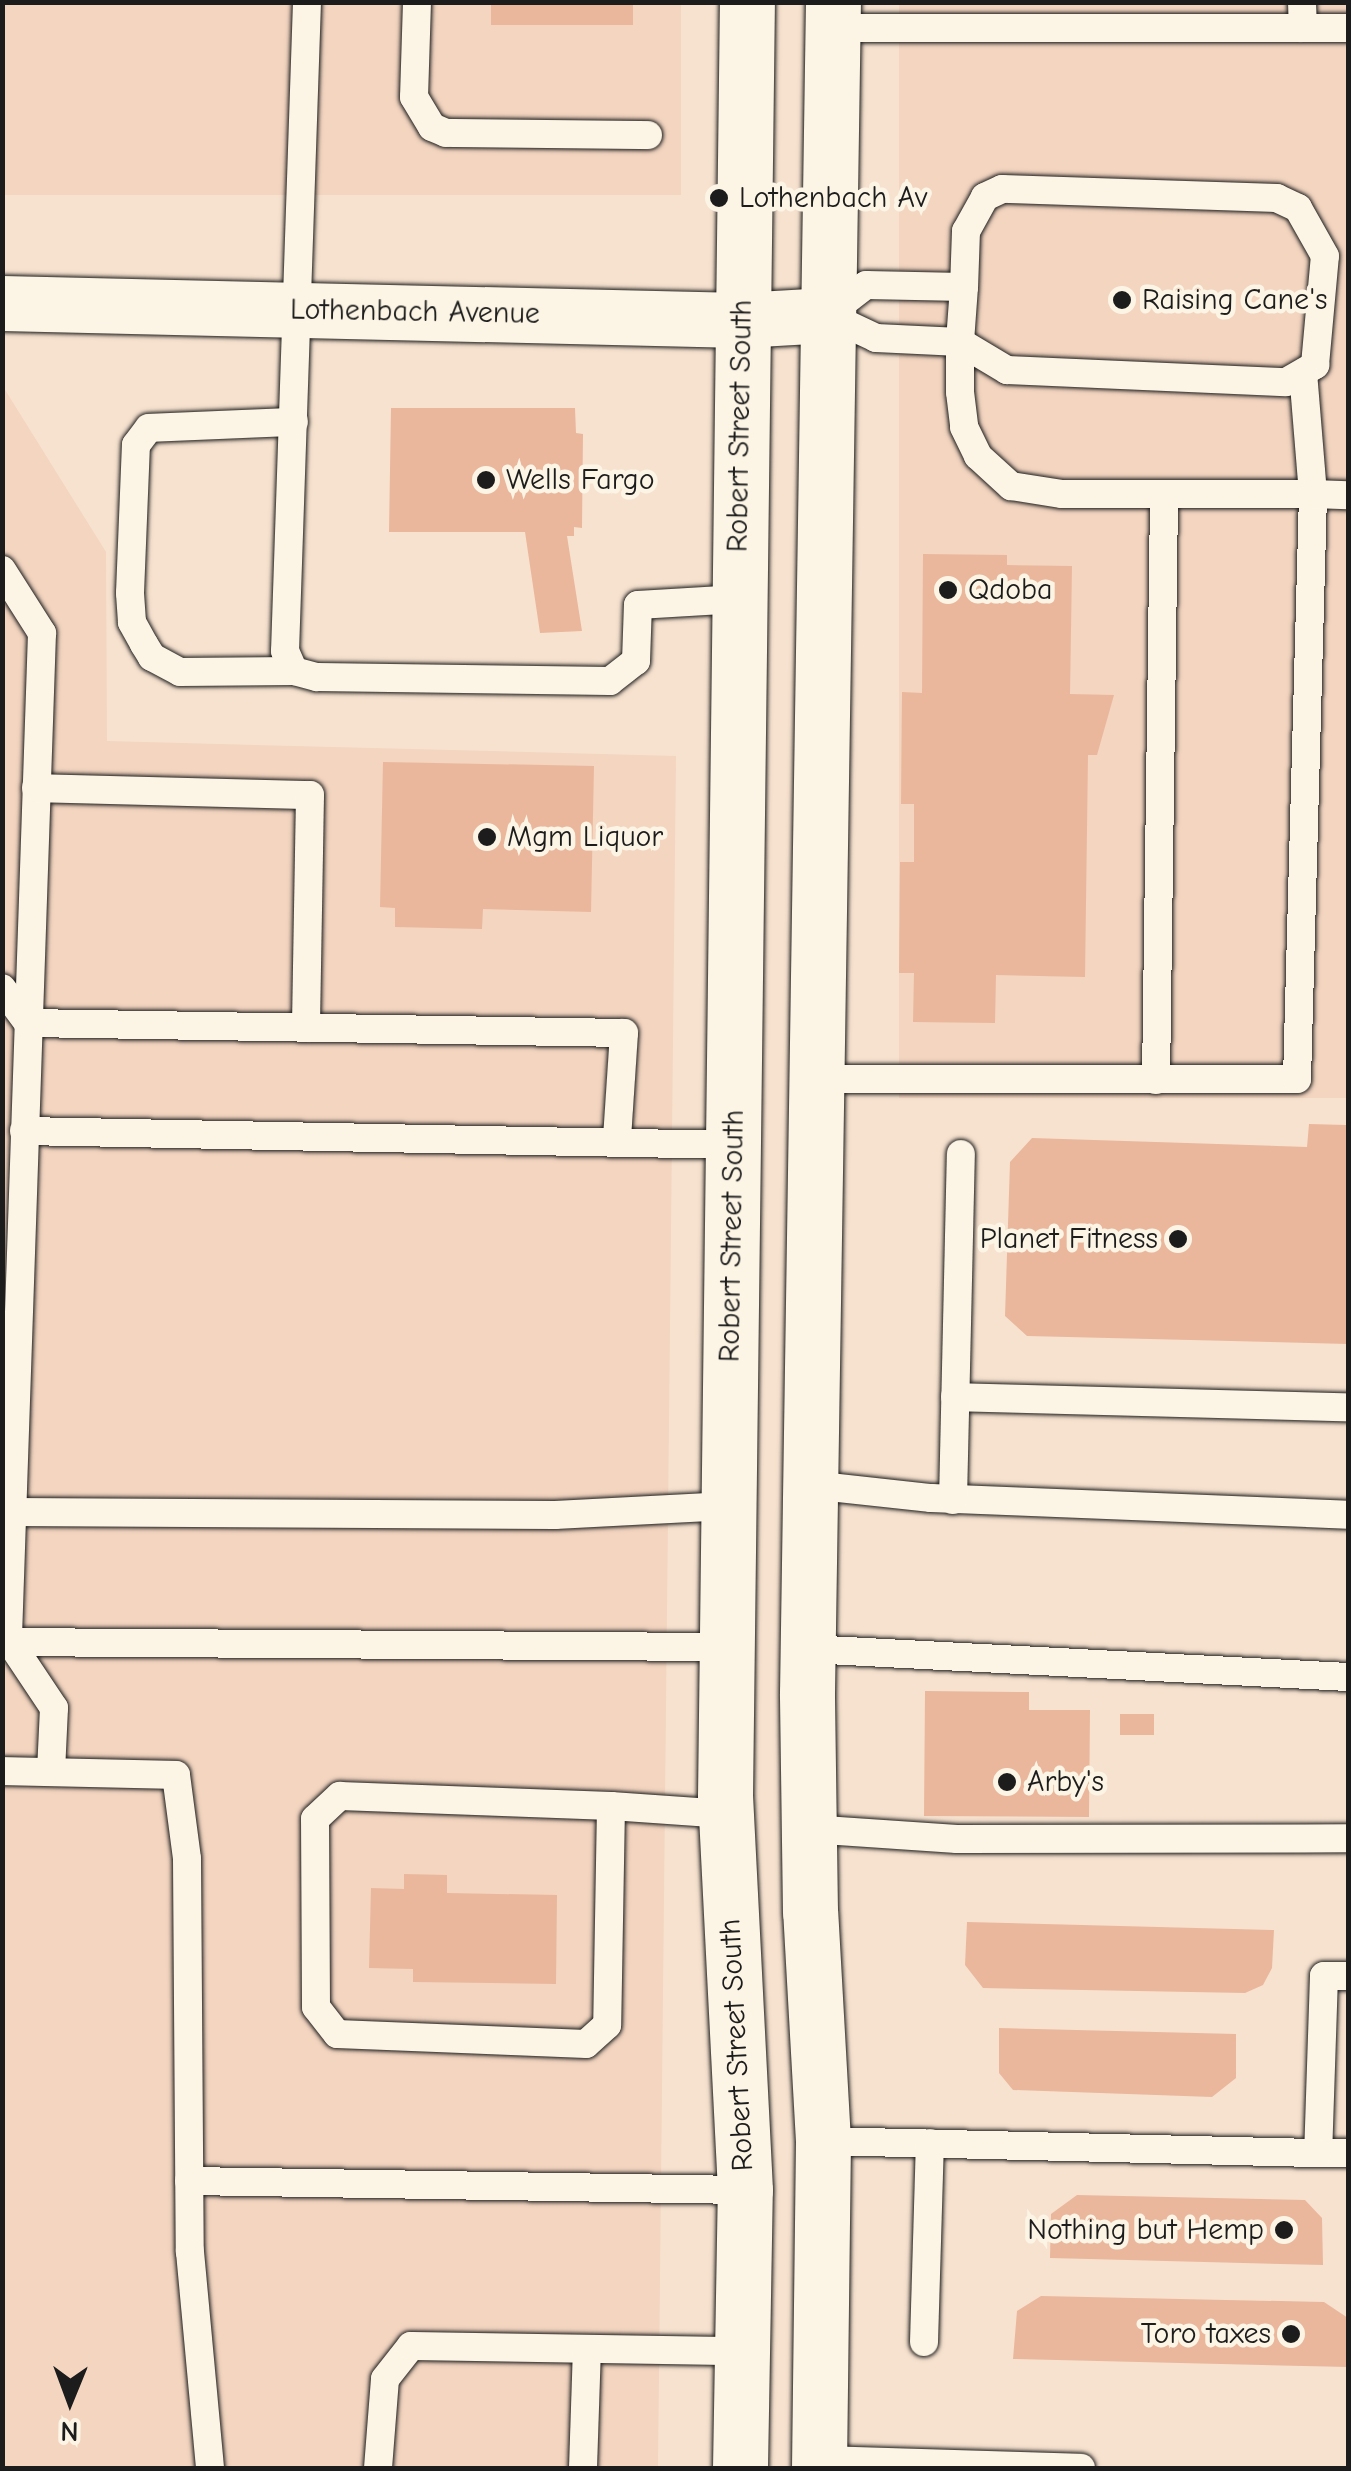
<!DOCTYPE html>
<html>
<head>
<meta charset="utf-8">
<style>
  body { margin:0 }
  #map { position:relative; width:1351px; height:2471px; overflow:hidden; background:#f7e2cf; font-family:"Comic Neue",sans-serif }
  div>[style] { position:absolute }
  .built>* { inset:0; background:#f3d5c0; transform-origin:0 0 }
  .building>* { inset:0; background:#eab79c; transform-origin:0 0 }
  .roads { filter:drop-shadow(0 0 2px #1c1c1c) drop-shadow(0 0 2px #1c1c1c) }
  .lane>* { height:28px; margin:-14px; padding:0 14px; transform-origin:14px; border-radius:14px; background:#fcf5e5 }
  .street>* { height:55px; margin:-27.5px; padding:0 27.5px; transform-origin:27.5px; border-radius:27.5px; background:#fcf5e5 }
  .secondary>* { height:55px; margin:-27.5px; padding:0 27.5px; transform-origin:27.5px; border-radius:27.5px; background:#fcf5e5 }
  .dots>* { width:28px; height:28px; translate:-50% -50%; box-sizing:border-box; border:5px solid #fcf5e5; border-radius:50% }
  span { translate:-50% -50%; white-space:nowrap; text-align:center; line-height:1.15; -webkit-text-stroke:9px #fcf5e5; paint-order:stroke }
  .poi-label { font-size:30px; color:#1c1c1c }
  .left { translate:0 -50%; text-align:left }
  .right { translate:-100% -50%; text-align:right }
  .street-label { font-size:30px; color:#1c1c1c }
  .frame { position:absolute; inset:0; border:5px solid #1c1c1c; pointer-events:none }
  .north { position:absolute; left:20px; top:2351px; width:100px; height:100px; -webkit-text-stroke:8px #fcf5e5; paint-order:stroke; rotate:181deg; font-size:28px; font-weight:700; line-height:40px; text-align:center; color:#1c1c1c }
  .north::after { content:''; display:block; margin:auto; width:35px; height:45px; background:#1c1c1c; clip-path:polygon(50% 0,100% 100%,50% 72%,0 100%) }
</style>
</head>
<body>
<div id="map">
  <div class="built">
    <div style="left:3px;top:3px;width:678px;height:192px"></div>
    <div style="left:899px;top:3px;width:449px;height:1095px"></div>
    <div style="clip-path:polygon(2px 385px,106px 552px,107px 741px,676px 756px,658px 2468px,3px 2468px)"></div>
  </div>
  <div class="building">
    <div style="left:491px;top:2px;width:142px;height:23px"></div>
    <div style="clip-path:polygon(391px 408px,575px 408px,576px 433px,583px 434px,582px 528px,574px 527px,574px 536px,567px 536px,582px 631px,540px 633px,525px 532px,389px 532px)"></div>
    <div style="clip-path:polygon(923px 554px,1007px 555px,1007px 565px,1072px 566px,1070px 694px,1114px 695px,1097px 755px,1088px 755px,1085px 977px,996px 975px,995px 1023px,913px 1022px,914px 973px,899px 973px,900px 862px,914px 862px,914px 804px,901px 804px,902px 692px,922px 693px)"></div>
    <div style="clip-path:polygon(383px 762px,594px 766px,591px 912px,483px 909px,482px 929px,395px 927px,395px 908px,380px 907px)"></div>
    <div style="clip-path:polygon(1309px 1124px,1346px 1125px,1348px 1344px,1027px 1336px,1005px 1316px,1010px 1162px,1032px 1138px,1307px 1147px)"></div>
    <div style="clip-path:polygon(925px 1691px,1029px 1692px,1029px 1710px,1090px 1710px,1089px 1817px,924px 1816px)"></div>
    <div style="left:1120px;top:1714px;width:34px;height:21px"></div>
    <div style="clip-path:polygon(404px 1874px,447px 1875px,447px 1893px,557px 1895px,556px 1984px,413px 1982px,413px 1969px,369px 1968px,371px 1888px,404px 1889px)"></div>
    <div style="clip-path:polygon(967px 1922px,1274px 1930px,1272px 1968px,1263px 1985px,1245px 1993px,983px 1988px,965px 1965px)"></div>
    <div style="clip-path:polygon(999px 2028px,1236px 2034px,1236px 2078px,1212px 2097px,1013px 2090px,999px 2073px)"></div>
    <div style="clip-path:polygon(1077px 2195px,1305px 2200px,1322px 2218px,1323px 2265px,1050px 2258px,1051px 2214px)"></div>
    <div style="clip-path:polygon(1041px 2296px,1324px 2302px,1348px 2318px,1348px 2367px,1013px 2359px,1017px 2311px)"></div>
  </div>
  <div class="roads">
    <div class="lane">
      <div style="left:307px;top:2px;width:649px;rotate:91.94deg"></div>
      <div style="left:285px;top:651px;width:22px;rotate:66deg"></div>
      <div style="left:294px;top:671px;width:24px;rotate:15deg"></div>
      <div style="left:317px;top:677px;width:293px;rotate:0.8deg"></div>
      <div style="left:610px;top:681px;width:33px;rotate:-38deg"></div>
      <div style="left:636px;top:661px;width:56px;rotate:-88deg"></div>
      <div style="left:638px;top:605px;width:101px;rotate:-3.4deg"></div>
      <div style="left:417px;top:2px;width:95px;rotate:91.8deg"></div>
      <div style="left:414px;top:97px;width:35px;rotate:59deg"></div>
      <div style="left:432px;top:127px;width:15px;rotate:23deg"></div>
      <div style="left:446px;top:133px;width:202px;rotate:0.6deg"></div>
      <div style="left:1302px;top:2px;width:26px;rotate:88deg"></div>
      <div style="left:832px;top:28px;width:516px"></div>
      <div style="left:964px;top:287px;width:98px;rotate:-178.8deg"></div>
      <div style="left:866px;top:285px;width:49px;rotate:142.4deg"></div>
      <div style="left:827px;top:315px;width:54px;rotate:25.1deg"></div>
      <div style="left:876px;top:338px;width:84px;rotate:2.7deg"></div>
      <div style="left:960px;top:342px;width:55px;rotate:30.8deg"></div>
      <div style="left:1007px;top:370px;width:279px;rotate:2.5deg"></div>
      <div style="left:1286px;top:382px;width:34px;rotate:-30deg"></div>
      <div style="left:1315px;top:365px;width:109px;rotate:-84.8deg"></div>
      <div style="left:1325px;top:256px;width:55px;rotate:-119.4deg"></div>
      <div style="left:1298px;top:208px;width:23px;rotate:-155deg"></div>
      <div style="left:1277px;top:198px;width:275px;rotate:-178.1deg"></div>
      <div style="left:1002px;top:189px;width:19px;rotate:155deg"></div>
      <div style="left:985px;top:197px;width:39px;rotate:119deg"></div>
      <div style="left:966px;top:231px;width:56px;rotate:92deg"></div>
      <div style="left:964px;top:287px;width:55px;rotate:94.2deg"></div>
      <div style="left:960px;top:342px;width:50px;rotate:90deg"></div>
      <div style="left:960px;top:392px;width:35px;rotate:83deg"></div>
      <div style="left:964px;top:427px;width:32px;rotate:64deg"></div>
      <div style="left:978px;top:456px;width:45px;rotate:42.3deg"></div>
      <div style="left:1011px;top:486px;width:52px;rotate:8.9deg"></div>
      <div style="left:1062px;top:494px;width:251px"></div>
      <div style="left:1313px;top:494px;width:121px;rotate:-94.7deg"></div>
      <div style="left:2px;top:570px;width:75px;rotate:57.6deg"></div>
      <div style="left:42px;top:633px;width:1007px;rotate:91.94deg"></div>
      <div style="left:8px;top:1639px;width:83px;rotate:56.3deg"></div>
      <div style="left:54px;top:1708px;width:64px;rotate:92.7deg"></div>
      <div style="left:294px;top:671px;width:114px;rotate:179.5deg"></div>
      <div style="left:180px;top:672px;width:32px;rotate:-152deg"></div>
      <div style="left:152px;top:657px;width:15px;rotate:-122deg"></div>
      <div style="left:144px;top:644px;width:25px;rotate:-119deg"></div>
      <div style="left:132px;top:622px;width:29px;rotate:-94deg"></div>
      <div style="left:130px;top:593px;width:148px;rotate:-87.7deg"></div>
      <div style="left:136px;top:445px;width:21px;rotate:-53deg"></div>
      <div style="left:149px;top:428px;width:145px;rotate:-2.4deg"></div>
      <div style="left:36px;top:788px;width:274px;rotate:1.5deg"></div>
      <div style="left:310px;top:795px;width:233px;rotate:91deg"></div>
      <div style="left:2px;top:988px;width:44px;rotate:53.4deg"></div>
      <div style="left:28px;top:1023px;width:596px;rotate:0.96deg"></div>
      <div style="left:624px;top:1033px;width:106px;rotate:93.8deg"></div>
      <div style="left:818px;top:1079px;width:479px"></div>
      <div style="left:1297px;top:1079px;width:585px;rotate:-88.43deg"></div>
      <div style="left:1313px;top:494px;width:35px;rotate:2deg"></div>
      <div style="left:1156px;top:1080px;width:583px;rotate:-89.21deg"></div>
      <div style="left:24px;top:1131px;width:708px;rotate:1.13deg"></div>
      <div style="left:955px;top:1397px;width:393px;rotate:1.5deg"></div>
      <div style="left:811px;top:1485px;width:121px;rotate:6.2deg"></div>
      <div style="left:931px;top:1498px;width:417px;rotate:2.3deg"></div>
      <div style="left:953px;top:1500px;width:346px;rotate:-88.7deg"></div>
      <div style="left:12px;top:1512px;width:543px;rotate:0.32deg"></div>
      <div style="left:555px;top:1515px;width:173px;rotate:-3deg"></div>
      <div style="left:2px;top:1642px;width:725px;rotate:0.4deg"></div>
      <div style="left:808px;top:1649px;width:541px;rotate:2.97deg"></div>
      <div style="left:2px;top:1771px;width:174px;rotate:1.3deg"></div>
      <div style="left:176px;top:1775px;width:85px;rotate:82.5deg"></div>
      <div style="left:187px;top:1859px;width:393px;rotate:89.6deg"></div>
      <div style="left:190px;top:2252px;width:217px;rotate:84.7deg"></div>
      <div style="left:611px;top:1806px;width:219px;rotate:91deg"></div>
      <div style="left:607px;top:2025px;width:28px;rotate:138deg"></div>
      <div style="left:586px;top:2044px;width:249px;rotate:-177.7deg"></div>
      <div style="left:337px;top:2034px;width:34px;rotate:-128deg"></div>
      <div style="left:316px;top:2007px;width:188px;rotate:-90.3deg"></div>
      <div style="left:315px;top:1819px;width:34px;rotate:-43deg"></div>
      <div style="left:340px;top:1796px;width:271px;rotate:2.1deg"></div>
      <div style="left:611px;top:1806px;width:115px;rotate:4deg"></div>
      <div style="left:809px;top:1829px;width:148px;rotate:3.9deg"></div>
      <div style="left:957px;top:1839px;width:391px;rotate:-0.1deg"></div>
      <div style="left:1348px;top:1976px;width:24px;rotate:180deg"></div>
      <div style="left:1324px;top:1976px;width:177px;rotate:91.9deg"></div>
      <div style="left:1318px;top:2153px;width:30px"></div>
      <div style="left:823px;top:2141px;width:495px;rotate:1.4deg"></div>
      <div style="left:189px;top:2181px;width:556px;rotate:0.93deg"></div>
      <div style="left:924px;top:2342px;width:199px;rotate:-88.3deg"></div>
      <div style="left:819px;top:2460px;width:262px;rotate:1.7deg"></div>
      <div style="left:378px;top:2468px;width:89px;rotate:-85.5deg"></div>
      <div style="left:385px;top:2379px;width:42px;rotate:-51.8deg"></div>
      <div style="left:411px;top:2346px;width:332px;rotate:0.9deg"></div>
      <div style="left:583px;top:2468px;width:118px;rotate:-88.1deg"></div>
    </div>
    <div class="street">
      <div style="left:2px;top:303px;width:739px;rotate:1.32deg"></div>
      <div style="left:741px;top:320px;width:86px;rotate:-3.3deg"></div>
    </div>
    <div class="secondary">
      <div style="left:740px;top:2468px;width:278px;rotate:-89deg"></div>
      <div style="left:745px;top:2190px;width:394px;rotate:-92.9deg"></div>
      <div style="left:725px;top:1797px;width:1795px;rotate:-89.3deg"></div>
      <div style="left:819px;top:2468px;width:327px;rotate:-89.3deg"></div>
      <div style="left:823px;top:2141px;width:229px;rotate:-93.2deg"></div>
      <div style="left:810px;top:1912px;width:219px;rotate:-90.8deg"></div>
      <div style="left:807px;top:1693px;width:1691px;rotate:-89.12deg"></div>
    </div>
  </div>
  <div class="dots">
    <div style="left:719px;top:198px;background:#1c1c1c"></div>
    <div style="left:1122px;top:300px;background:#1c1c1c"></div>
    <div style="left:486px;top:480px;background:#1c1c1c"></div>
    <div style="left:948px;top:590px;background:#1c1c1c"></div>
    <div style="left:487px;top:837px;background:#1c1c1c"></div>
    <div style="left:1178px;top:1239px;background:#1c1c1c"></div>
    <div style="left:1007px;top:1782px;background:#1c1c1c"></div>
    <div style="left:1284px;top:2230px;background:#1c1c1c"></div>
    <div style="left:1291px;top:2334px;background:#1c1c1c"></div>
  </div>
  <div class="poi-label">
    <span class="left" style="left:739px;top:198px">Lothenbach Av</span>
    <span class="left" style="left:1142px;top:300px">Raising Cane's</span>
    <span class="left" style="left:506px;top:480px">Wells Fargo</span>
    <span class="left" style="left:968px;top:590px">Qdoba</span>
    <span class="left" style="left:507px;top:837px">Mgm Liquor</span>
    <span class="right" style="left:1158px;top:1239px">Planet Fitness</span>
    <span class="left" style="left:1027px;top:1782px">Arby's</span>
    <span class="right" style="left:1264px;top:2230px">Nothing but Hemp</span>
    <span class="right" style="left:1271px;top:2334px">Toro taxes</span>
  </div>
  <div class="street-label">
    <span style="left:415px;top:312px;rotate:1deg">Lothenbach Avenue</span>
    <span style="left:740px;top:426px;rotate:-89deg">Robert Street South</span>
    <span style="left:732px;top:1236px;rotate:-89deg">Robert Street South</span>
    <span style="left:737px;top:2045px;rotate:-93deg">Robert Street South</span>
  </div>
  <div class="frame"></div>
  <div class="north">N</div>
</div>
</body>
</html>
